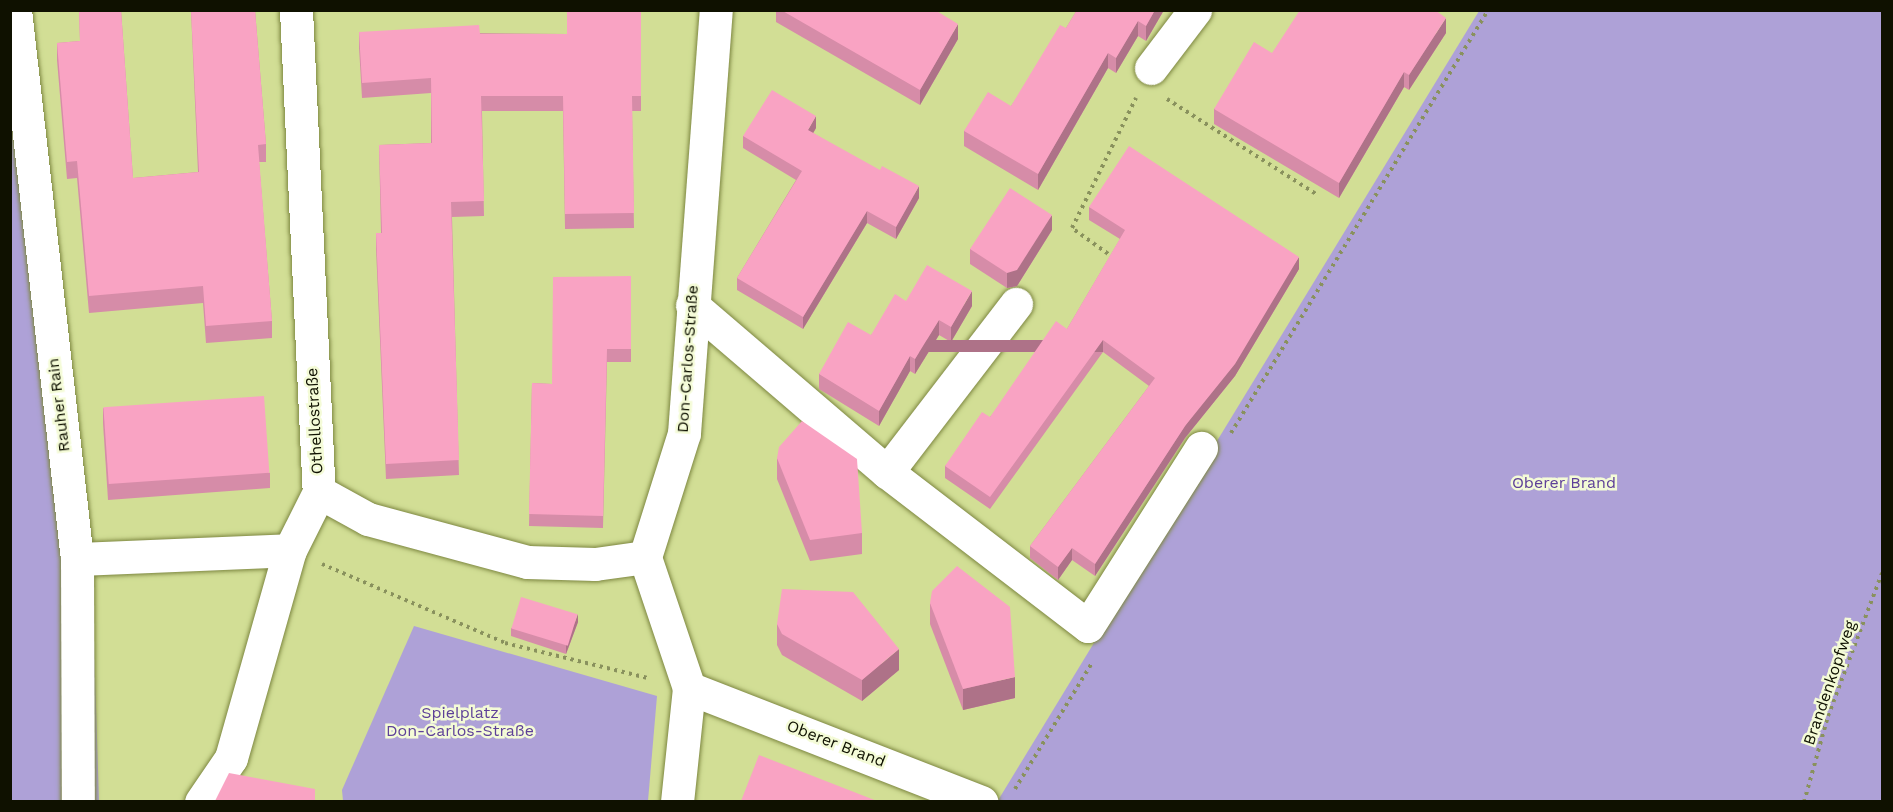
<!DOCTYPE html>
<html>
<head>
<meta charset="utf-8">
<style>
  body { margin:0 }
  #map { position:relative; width:1893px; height:812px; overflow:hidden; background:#d2de95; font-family:"Work Sans",sans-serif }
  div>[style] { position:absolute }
  .green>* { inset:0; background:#aea1d7 }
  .path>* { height:4px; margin-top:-2px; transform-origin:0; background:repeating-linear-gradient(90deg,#89915d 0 3px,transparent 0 7.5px) }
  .roads { filter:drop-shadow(0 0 2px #7d8741) drop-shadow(0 0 2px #7d8741) }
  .minor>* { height:33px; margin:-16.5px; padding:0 16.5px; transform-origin:16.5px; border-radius:16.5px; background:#fff }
  .wall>* { inset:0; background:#d68ca8 }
  .shaded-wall>* { inset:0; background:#ae7288; transform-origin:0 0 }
  .building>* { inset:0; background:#f9a3c3; transform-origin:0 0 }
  span { translate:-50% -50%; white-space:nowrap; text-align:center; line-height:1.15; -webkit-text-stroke:5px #f4fbd7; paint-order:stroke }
  .street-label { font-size:16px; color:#0f1100 }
  .park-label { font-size:16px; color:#5e4098 }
  .frame { position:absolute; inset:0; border:12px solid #0f1100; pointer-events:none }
</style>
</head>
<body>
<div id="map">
  <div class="green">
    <div style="clip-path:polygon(10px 11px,91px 547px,99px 801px,11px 801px)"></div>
    <div style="clip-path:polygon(1479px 11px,1882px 11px,1882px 801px,997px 802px)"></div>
    <div style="clip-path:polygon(414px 626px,657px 696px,648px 801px,343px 801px,342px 790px)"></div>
  </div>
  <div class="path">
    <div style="left:1167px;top:99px;width:177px;rotate:32.5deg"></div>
    <div style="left:1114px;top:258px;width:52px;rotate:-144.5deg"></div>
    <div style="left:1072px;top:228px;width:145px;rotate:-63.8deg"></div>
    <div style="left:1231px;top:433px;width:495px;rotate:-58.7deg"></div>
    <div style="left:322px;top:564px;width:199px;rotate:23.3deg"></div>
    <div style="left:505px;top:643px;width:147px;rotate:13.8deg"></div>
    <div style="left:1015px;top:789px;width:148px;rotate:-58.6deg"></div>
    <div style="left:1804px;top:802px;width:89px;rotate:-74.4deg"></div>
    <div style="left:1828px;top:716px;width:153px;rotate:-69.3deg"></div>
  </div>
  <div class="roads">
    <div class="minor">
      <div style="left:15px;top:10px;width:552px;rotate:83.56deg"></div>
      <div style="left:77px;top:559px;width:243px;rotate:89.8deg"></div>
      <div style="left:296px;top:10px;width:483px;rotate:87.3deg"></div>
      <div style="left:319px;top:492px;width:56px;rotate:28.9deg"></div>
      <div style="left:368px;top:519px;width:165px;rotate:15.1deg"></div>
      <div style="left:527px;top:562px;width:68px;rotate:1.7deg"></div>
      <div style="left:595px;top:564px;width:50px;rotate:-8deg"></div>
      <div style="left:1151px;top:68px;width:73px;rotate:-52.8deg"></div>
      <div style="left:692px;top:305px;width:257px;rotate:40.6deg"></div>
      <div style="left:887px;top:472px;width:253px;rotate:37.5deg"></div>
      <div style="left:1088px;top:626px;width:211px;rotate:-57.6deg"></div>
      <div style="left:887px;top:472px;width:212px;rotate:-52.5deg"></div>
      <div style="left:77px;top:559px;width:213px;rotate:-2.4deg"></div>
      <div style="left:689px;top:688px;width:314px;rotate:21.3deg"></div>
      <div style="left:201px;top:802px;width:53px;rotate:-55.7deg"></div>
      <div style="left:231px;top:758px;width:216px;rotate:-74.2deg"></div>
      <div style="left:290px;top:550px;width:65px;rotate:-63.4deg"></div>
      <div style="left:677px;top:802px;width:115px;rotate:-84deg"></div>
      <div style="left:689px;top:688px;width:138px;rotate:-108.6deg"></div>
      <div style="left:645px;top:557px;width:130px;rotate:-72.5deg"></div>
      <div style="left:684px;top:433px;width:424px;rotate:-85.7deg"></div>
    </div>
  </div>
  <div class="wall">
    <div style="clip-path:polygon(79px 10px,121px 10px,133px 178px,198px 172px,191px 10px,255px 10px,266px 144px,266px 162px,259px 162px,272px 321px,272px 338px,206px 343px,203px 303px,89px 313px,77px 178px,67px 179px,57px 60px,57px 43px,80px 41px)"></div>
    <div style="clip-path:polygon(641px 10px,641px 111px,632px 111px,634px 228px,565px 229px,563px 111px,482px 111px,484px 216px,452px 217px,459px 475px,386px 479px,376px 248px,376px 233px,381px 233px,379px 145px,431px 143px,431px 93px,362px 98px,359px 47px,359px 32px,567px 34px)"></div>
    <div style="clip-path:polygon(776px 10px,935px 10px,958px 39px,920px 105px,776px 22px)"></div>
    <div style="clip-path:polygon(1077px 10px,1164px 10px,1146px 41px,1138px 36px,1116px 73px,1108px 68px,1038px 190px,964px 146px,964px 131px,1011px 106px,1066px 28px)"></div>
    <div style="clip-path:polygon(1446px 33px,1409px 90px,1404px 87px,1339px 198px,1214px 124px,1214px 109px,1272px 53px)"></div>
    <div style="clip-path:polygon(816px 128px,813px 133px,919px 198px,896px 239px,867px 223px,803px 329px,737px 290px,737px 278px,796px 180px,743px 148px,743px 136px)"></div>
    <div style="clip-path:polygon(1089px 207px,1299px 269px,1235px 376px,1185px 438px,1095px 576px,1072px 560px,1058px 580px,1030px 558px,1030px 546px,1149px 386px,1103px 352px,990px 509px,945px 478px,945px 466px,990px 417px,1067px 329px,1120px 239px,1089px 220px)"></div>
    <div style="clip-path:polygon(1052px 230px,1017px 286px,1007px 288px,970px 264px,970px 249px)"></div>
    <div style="clip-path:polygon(631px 276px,631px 362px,607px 362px,603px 528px,529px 526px,532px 383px,552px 384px)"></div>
    <div style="clip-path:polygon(906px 301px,972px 306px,951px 342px,939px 335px,915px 374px,910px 371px,879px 426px,819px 389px,819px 374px,871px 335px)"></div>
    <div style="clip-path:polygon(103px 408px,270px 473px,270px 488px,108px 500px,103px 423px)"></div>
    <div style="clip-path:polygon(777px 458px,862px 533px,862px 554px,810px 561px,777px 479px)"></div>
    <div style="clip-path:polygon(930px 603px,1015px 698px,963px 710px,930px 624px)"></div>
    <div style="clip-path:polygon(578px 622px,566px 654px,511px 636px,511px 628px)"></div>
    <div style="clip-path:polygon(777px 624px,899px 670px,862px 701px,782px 655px,777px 645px)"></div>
  </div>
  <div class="shaded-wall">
    <div style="clip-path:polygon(1155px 10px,1164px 10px,1146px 41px,1146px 26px)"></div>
    <div style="clip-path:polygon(1446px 18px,1446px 33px,1409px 90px,1409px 75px)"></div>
    <div style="clip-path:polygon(1138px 21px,1138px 36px,1116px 73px,1116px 58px)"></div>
    <div style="clip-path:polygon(958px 24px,958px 39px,920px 105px,920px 90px)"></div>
    <div style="clip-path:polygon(1108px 53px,1108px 68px,1038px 190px,1038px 174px)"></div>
    <div style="clip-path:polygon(1404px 72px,1404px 87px,1339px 198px,1339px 183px)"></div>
    <div style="clip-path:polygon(816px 116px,816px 128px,808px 142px,808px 130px)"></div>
    <div style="clip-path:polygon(919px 186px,919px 198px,896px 239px,896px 227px)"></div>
    <div style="clip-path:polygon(867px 211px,867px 223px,803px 329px,803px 317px)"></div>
    <div style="clip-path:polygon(1052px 215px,1052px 230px,1017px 286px,1007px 288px,1007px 273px)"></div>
    <div style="clip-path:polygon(1299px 257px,1299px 269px,1235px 376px,1185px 438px,1095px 576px,1095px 564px,1185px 426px)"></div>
    <div style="clip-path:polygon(972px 291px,972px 306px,951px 342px,951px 327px)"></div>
    <div style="clip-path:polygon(939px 320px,939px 335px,915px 374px,915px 359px)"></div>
    <div style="left:1103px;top:340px;width:12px;height:193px;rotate:90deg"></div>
    <div style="clip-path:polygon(910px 356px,910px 371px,879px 426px,879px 411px)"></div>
    <div style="clip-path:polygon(1072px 548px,1072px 560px,1058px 580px,1058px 567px)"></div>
    <div style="clip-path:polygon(578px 614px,578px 622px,566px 654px,566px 646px)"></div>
    <div style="clip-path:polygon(899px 649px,899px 670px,862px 701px,862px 680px)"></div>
    <div style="clip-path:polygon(1015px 677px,1015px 698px,963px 710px,963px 689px)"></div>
  </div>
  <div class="building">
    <div style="clip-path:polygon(79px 10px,121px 10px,133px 178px,199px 172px,191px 10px,255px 10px,266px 144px,258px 145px,272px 321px,206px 326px,203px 286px,89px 296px,77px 161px,67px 162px,57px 43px,80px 41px)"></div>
    <div style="clip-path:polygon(567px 10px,641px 10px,641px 96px,632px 96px,634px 213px,565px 214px,563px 96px,481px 96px,484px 201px,451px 202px,459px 460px,386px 464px,376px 233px,382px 233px,379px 145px,432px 143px,431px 78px,362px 83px,359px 32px,479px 25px,480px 34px,567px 34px)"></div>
    <div style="clip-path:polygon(781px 10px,935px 10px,958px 24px,920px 90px)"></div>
    <div style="clip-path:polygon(1077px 10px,1155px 10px,1146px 26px,1138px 21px,1116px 58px,1108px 53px,1038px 174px,964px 131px,988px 92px,1011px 106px,1060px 25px,1066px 28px)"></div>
    <div style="clip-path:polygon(1300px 10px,1435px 10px,1446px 18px,1409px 75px,1404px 72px,1339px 183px,1214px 109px,1254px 42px,1272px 53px)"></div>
    <div style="clip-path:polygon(772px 90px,816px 116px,808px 130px,880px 170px,882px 166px,919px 186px,896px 227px,867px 211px,803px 317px,737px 278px,802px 171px,743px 136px)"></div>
    <div style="clip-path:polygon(1129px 146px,1299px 257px,1235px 364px,1185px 426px,1095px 564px,1072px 548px,1058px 567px,1030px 546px,1155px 378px,1103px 340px,990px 497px,945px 466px,982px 412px,990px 417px,1056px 321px,1067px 329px,1125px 230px,1089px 207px)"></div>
    <div style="clip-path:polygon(1010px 188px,1052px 215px,1017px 270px,1007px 273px,970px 249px)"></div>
    <div style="clip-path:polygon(927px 265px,972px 291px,951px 327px,939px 320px,915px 359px,910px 356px,879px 411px,819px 374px,848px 322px,871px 335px,895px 294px,906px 301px)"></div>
    <div style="clip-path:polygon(631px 276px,631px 349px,607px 349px,603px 516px,529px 514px,532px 383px,552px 384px,553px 277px)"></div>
    <div style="left:264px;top:396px;width:77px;height:161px;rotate:86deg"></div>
    <div style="clip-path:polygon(802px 421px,857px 459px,862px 533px,810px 540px,777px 458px,779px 447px)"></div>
    <div style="clip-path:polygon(957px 566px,1010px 607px,1015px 677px,963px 689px,930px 603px,932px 591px)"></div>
    <div style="clip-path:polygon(782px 589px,853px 592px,899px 649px,862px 680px,782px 634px,777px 624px)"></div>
    <div style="left:521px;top:597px;width:59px;height:33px;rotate:17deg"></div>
    <div style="clip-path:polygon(759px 755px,877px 801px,741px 801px)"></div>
    <div style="clip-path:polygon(229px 773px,315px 789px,315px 801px,215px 801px)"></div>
  </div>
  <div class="street-label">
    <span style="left:688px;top:359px;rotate:-86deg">Don-Carlos-Straße</span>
    <span style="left:59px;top:405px;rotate:-97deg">Rauher Rain</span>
    <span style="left:315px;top:421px;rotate:-93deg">Othellostraße</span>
    <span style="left:1830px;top:683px;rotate:-71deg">Brandenkopfweg</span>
    <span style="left:836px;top:744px;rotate:21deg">Oberer Brand</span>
  </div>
  <div class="park-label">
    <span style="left:1564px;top:483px">Oberer Brand</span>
    <span style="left:460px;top:722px">Spielplatz<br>Don-Carlos-Straße</span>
  </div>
  <div class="frame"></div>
</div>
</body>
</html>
